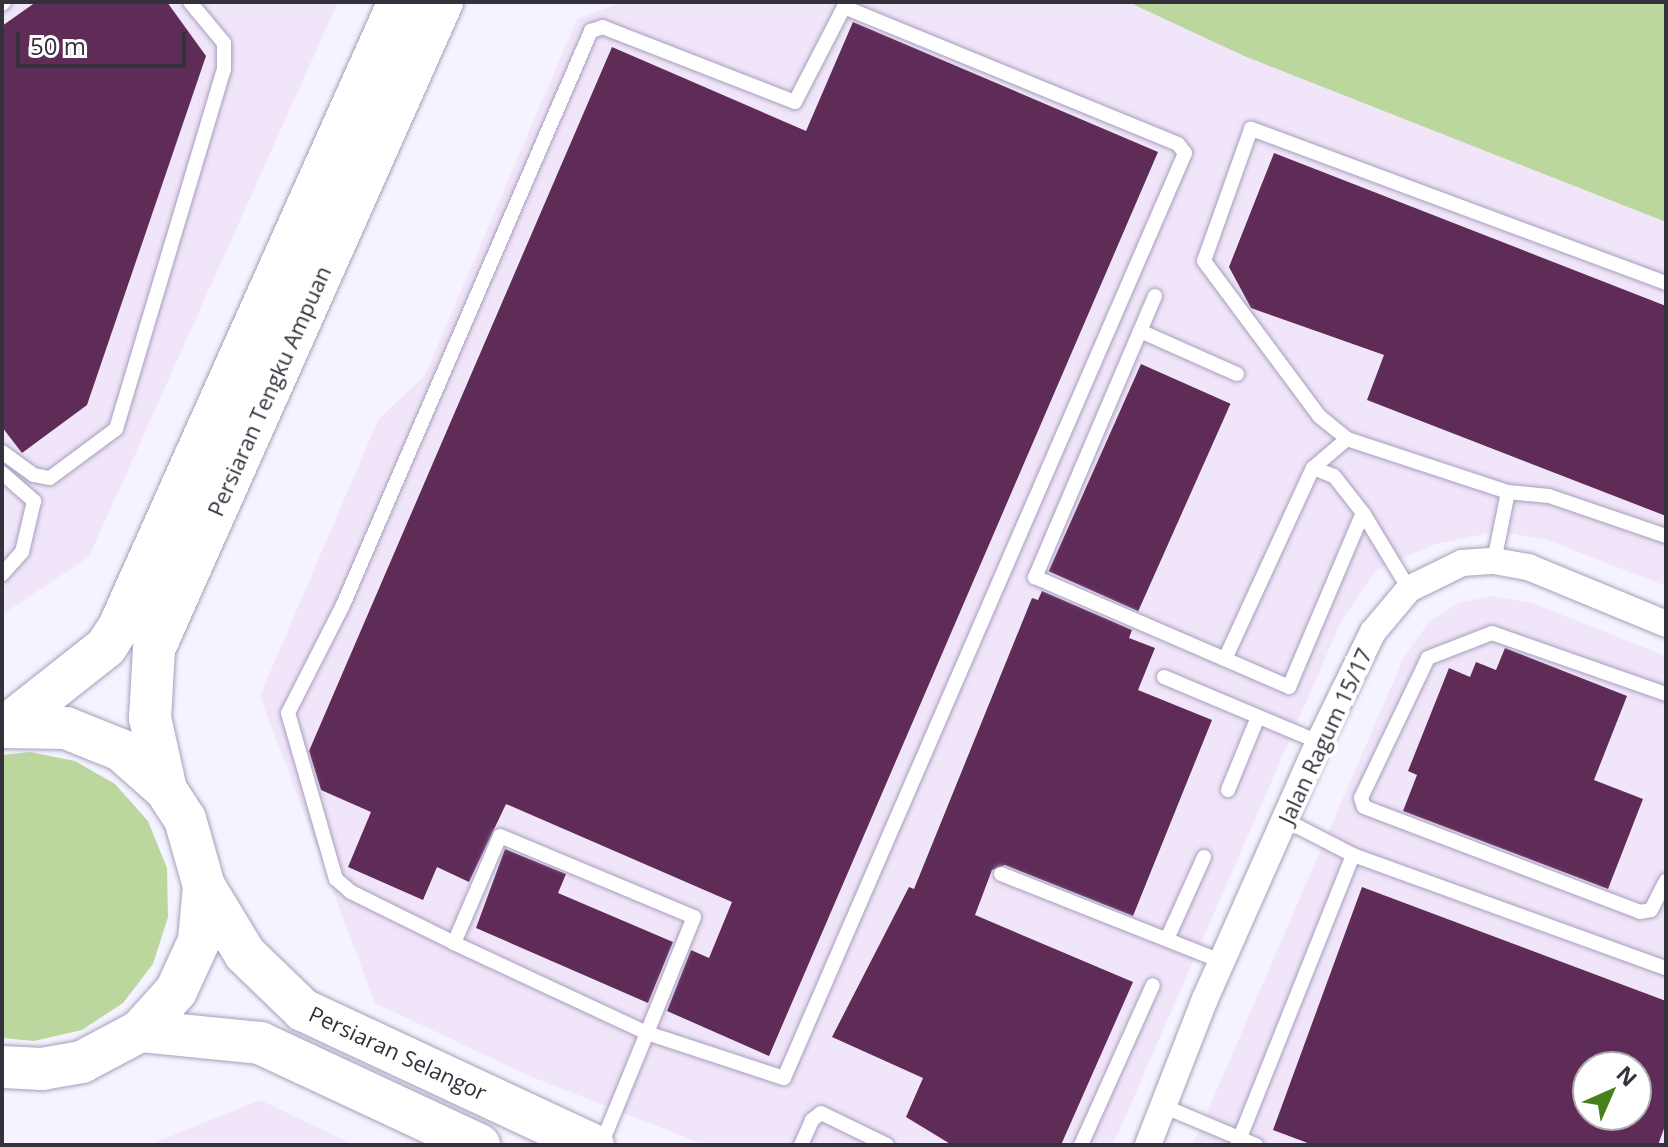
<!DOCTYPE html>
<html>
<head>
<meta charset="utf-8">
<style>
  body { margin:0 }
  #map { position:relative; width:1668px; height:1147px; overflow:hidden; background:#f5f3ff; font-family:"Open Sans",sans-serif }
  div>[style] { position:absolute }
  .industrial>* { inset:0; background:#f1e5fa }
  .green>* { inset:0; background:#bcd79e }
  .building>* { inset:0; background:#5f2c58; transform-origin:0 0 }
  .roads { filter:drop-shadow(0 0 2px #a69fbb) drop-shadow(0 0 2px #a69fbb) }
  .lane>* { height:14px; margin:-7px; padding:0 7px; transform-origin:7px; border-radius:7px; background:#fff }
  .street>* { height:26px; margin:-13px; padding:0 13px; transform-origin:13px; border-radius:13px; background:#fff }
  .primary>* { height:42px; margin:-21px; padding:0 21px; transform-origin:21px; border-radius:21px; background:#fff }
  span { translate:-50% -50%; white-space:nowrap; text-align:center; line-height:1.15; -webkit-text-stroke:8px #fff; paint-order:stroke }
  .street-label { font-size:22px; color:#34313c }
  .frame { position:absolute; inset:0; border:4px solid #34313c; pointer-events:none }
  .north { position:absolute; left:1572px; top:1051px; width:80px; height:80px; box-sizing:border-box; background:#fff; border:2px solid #aeadb1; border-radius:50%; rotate:45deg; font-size:22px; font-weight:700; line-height:32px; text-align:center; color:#34313c }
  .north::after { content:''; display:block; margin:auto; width:28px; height:36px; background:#47811b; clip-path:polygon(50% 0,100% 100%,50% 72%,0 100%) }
  .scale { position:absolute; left:16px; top:32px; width:170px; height:36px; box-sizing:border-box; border:4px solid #34313c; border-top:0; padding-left:10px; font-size:24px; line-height:28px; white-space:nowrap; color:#34313c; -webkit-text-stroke:6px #fff; paint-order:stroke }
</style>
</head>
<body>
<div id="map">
  <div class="industrial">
    <div style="clip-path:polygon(2px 2px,338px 2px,89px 557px,2px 615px)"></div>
    <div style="clip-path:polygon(622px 2px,1128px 2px,1244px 56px,1666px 222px,1666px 586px,1547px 540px,1498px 531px,1436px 544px,1376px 570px,1341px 622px,1113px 1145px,705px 1145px,527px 1075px,375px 1003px,260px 696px,378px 420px,425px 375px,577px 19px)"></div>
    <div style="clip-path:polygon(evenodd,1492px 596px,1532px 603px,1666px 656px,1666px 1145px,1193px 1145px,1404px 657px,1429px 622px,1458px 603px,1492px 596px,1588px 1067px,1636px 1067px,1636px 1115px,1588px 1115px,1588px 1067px)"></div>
    <div style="clip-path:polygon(260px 1100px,354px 1145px,149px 1145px)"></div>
  </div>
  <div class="green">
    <div style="clip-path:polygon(1128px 2px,1666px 2px,1666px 222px,1244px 56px)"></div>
    <div style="clip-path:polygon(30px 752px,75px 761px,115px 784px,148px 821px,167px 868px,168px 917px,153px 964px,123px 1003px,82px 1030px,34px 1041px,2px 1038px,2px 755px)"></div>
  </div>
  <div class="building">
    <div style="clip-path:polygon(36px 2px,167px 2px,206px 56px,87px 405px,22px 453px,2px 427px,2px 26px)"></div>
    <div style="clip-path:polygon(853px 22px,1158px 152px,769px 1056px,667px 1011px,691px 950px,709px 958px,732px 902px,506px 804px,469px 882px,437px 867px,423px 900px,348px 867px,371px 812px,321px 790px,309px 751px,612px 47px,806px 131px)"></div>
    <div style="clip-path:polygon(1274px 153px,1666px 306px,1666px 516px,1367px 400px,1384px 355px,1251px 308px,1229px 267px)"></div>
    <div style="left:1141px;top:364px;width:98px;height:227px;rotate:24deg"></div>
    <div style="clip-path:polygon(1042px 591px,1132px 630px,1129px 638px,1155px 648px,1138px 690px,1212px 720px,1133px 916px,1005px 865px,992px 870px,975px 915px,1133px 982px,1061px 1145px,952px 1145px,906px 1117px,923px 1078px,832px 1037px,909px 887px,914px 889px,1032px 598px,1038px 600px)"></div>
    <div style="clip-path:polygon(1505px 648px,1627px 696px,1594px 780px,1643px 799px,1608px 889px,1403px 811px,1417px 775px,1408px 771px,1449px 668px,1470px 677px,1476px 662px,1496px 670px)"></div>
    <div style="clip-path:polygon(505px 849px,566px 874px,558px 893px,673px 942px,648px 1003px,476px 928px)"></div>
    <div style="clip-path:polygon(evenodd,1362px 887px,1666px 1001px,1666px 1123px,1658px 1145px,1313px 1145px,1273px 1130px,1362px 887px,1588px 1067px,1636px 1067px,1636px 1115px,1588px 1115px,1588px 1067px)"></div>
  </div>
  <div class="roads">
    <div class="lane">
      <div style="left:2px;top:4px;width:3px;rotate:-45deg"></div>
      <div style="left:1666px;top:283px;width:443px;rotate:-159.6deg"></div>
      <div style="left:1251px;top:129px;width:140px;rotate:109.6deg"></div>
      <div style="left:1204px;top:261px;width:193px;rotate:53.4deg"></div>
      <div style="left:1319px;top:416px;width:36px;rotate:39deg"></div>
      <div style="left:1347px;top:439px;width:169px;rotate:18.2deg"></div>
      <div style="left:1508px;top:492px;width:41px;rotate:5.6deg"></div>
      <div style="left:1549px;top:496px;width:124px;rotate:18.9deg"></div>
      <div style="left:1155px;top:296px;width:306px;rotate:113.1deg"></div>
      <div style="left:1035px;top:577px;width:277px;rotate:23.4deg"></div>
      <div style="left:1289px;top:687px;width:189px;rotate:-67deg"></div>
      <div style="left:1140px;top:331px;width:106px;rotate:23.9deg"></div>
      <div style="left:2px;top:452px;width:39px;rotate:36deg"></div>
      <div style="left:34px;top:475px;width:16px;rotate:11deg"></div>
      <div style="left:50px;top:478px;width:82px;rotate:-36.6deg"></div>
      <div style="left:116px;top:429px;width:376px;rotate:-73.3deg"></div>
      <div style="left:224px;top:69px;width:26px;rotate:-90deg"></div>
      <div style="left:224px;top:43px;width:53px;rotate:-129.7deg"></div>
      <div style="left:1313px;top:468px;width:45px;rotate:-40.5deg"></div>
      <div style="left:2px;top:473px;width:43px;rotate:41.2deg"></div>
      <div style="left:34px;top:501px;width:52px;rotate:103.2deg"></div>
      <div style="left:22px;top:552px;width:30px;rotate:132deg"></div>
      <div style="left:1494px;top:561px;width:70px;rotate:-78.5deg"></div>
      <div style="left:1225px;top:659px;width:210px;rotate:-65.3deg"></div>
      <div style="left:1313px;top:468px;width:22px;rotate:21deg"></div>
      <div style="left:1334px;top:476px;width:47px;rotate:51.9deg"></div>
      <div style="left:1363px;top:513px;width:89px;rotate:58.8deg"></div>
      <div style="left:1164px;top:677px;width:168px;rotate:22.8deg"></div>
      <div style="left:1666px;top:694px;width:184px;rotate:-160.7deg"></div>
      <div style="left:1492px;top:633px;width:69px;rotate:158.7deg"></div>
      <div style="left:1428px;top:658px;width:155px;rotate:115.6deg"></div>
      <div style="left:1361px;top:798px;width:9px;rotate:72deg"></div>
      <div style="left:1364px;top:807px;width:295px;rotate:20.8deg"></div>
      <div style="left:1640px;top:912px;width:11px;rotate:-10deg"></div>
      <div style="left:1651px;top:910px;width:33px;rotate:-63deg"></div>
      <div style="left:1228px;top:790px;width:79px;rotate:-67.7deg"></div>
      <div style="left:1285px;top:820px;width:76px;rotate:27.2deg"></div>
      <div style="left:1353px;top:855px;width:333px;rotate:19.9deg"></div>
      <div style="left:1001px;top:874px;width:239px;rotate:21.6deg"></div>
      <div style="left:1167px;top:939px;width:90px;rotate:-65.7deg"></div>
      <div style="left:454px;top:943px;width:116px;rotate:-66.7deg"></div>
      <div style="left:500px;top:836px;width:210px;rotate:22.7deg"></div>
      <div style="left:694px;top:917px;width:125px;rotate:112.1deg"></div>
      <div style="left:647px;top:1033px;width:144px;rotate:18.2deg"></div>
      <div style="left:784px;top:1078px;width:1008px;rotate:-66.56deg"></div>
      <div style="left:1185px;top:153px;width:11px;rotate:-128deg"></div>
      <div style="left:1178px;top:144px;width:361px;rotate:-157.7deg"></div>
      <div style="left:844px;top:7px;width:107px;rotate:117.3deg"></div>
      <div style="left:795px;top:102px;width:206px;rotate:-158.7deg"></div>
      <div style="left:603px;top:27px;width:13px;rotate:162deg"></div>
      <div style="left:591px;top:31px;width:625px;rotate:113.37deg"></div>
      <div style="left:343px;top:605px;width:121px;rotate:117deg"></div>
      <div style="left:288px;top:713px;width:173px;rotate:73.9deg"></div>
      <div style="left:336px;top:879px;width:20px;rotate:41deg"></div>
      <div style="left:351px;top:892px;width:115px;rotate:26.3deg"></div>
      <div style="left:454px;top:943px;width:213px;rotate:25deg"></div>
      <div style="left:647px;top:1033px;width:121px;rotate:112.3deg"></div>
      <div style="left:1163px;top:1106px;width:101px;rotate:22.8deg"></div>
      <div style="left:801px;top:1145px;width:27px;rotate:-66deg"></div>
      <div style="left:812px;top:1120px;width:11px;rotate:-38deg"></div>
      <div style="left:821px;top:1113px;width:73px;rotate:25.9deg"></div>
      <div style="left:1081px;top:1145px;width:175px;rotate:-65.8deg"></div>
      <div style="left:1237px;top:1145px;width:312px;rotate:-68.2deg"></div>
    </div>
    <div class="street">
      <div style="left:1148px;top:1145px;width:157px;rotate:-68.7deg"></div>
      <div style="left:1205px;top:999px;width:281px;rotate:-66.1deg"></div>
      <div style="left:1319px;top:742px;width:123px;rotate:-63.9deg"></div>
      <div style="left:1373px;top:632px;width:56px;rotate:-50.1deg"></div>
      <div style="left:1409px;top:589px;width:59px;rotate:-26.1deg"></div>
      <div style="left:1462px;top:563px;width:32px;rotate:-4deg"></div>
      <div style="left:1494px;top:561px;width:35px;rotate:10deg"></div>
      <div style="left:1528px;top:567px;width:149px;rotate:22.4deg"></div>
    </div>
    <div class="primary">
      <div style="left:6px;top:726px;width:127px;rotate:-38.3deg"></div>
      <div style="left:106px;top:647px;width:24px;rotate:-57deg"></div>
      <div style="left:119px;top:627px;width:685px;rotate:-65.87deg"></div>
      <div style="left:2px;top:727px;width:64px;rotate:0.9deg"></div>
      <div style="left:66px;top:728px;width:59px;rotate:21.8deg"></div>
      <div style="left:121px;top:750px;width:60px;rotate:41.6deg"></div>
      <div style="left:166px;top:790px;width:35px;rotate:57deg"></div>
      <div style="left:185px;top:819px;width:70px;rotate:74.2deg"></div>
      <div style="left:204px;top:886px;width:55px;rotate:95.2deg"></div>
      <div style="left:199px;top:941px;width:55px;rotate:114.7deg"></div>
      <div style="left:176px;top:991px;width:54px;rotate:132deg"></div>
      <div style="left:140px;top:1031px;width:66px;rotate:151.9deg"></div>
      <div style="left:82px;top:1062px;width:41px;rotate:170.1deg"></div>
      <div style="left:42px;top:1069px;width:40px;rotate:-177.1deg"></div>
      <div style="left:166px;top:790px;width:74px;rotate:-102.5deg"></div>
      <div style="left:150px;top:718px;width:69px;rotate:-86.7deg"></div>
      <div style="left:154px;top:649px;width:708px;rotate:-66deg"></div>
      <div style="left:204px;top:886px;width:79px;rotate:58.9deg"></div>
      <div style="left:245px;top:954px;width:81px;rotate:44deg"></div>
      <div style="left:303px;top:1010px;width:320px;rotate:25deg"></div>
      <div style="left:140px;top:1031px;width:121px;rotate:5.7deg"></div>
      <div style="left:260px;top:1043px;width:242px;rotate:25deg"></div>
    </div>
  </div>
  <div class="street-label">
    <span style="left:269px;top:391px;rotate:-66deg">Persiaran Tengku Ampuan</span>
    <span style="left:1325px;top:736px;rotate:-65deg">Jalan Ragum 15/17</span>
    <span style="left:398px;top:1053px;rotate:25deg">Persiaran Selangor</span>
  </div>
  <div class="frame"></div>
  <div class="north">N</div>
  <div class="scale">50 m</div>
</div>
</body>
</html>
